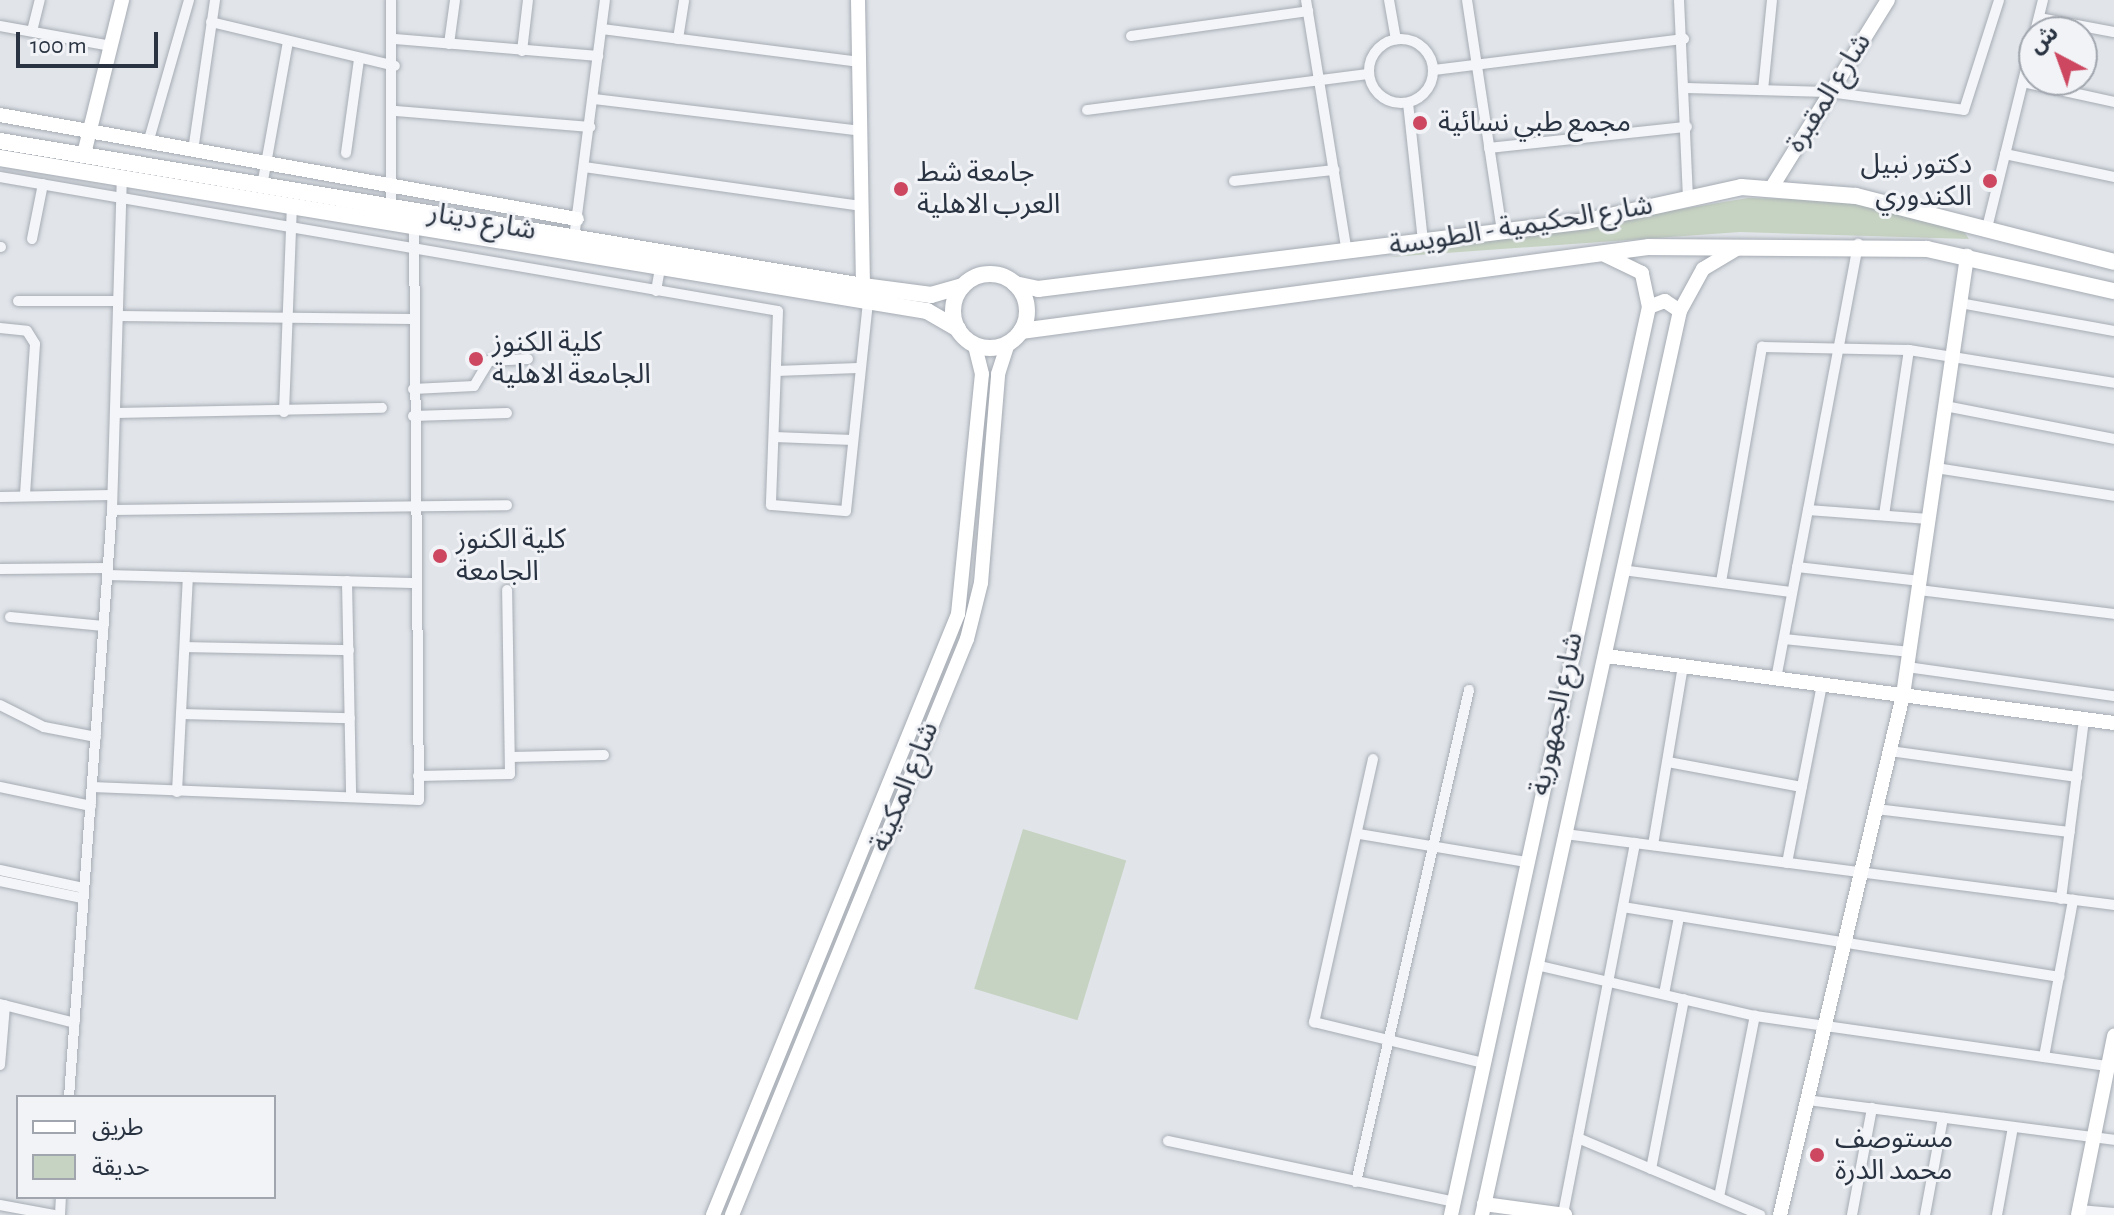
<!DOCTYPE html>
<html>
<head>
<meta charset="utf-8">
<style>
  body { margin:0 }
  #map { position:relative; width:2114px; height:1215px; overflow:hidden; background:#e1e5ea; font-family:"Alegreya Sans","Noto Sans Arabic",sans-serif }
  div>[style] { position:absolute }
  .green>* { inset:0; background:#c7d3c2; transform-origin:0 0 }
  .roads { filter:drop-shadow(0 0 2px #a6acb4) drop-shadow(0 0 2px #a6acb4) }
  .street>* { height:10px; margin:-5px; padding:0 5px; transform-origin:5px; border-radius:5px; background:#f4f5f8 }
  .street>.ring { margin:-5px; padding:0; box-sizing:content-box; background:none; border:10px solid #f4f5f8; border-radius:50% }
  .secondary>* { height:14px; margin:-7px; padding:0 7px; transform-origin:7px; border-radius:7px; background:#fff }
  .primary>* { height:16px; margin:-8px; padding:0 8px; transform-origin:8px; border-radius:8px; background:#fff }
  .primary>.ring { margin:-8px; padding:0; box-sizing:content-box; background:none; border:16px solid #fff; border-radius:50% }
  .dots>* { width:22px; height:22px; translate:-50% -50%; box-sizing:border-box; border:4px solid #f1f3f7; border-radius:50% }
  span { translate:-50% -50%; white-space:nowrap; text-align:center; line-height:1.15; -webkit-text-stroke:6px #f1f3f7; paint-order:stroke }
  .street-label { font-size:28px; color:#293341 }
  .poi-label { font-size:28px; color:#293341 }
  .left { translate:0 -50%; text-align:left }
  .right { translate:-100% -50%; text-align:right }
  .legend { position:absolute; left:16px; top:1095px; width:260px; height:104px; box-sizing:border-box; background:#f1f3f7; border:2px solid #a1a6ae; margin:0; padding:10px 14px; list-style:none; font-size:24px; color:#293341 }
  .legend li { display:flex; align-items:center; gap:16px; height:40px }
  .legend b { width:40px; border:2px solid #a1a6ae }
  .north { position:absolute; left:2018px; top:16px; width:80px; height:80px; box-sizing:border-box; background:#f1f3f7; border:2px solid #a1a6ae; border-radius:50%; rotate:319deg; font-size:22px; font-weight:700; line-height:32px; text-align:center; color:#293341 }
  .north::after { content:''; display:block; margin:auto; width:28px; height:36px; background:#cd4760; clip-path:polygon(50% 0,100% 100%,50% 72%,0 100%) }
  .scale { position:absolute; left:16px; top:32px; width:142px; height:36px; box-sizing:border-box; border:4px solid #293341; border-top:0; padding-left:10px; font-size:24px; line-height:28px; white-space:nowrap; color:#293341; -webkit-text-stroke:6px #f1f3f7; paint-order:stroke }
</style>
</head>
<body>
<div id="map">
  <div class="green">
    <div style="clip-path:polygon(1748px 198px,1844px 200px,1963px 230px,1969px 239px,1740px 232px,1390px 257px)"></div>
    <div style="left:1023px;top:829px;width:108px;height:167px;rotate:17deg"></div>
  </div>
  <div class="roads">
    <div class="street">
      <div style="left:1306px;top:0;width:255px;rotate:80.8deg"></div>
      <div style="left:1389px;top:0;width:40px;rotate:80deg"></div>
      <div style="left:1467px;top:0;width:235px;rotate:81.4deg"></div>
      <div style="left:1679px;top:0;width:197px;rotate:87.4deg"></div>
      <div style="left:2039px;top:18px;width:76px;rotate:10.6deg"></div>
      <div style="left:211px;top:22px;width:189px;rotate:13.4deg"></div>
      <div style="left:0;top:26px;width:113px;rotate:10.2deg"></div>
      <div style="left:602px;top:29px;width:258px;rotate:7.3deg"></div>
      <div style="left:32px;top:31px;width:32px;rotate:-76deg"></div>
      <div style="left:2035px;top:32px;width:33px;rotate:-76deg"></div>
      <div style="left:1131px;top:36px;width:179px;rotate:-8deg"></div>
      <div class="ring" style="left:1369px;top:39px;width:54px;height:54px"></div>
      <div style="left:395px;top:39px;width:204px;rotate:4.8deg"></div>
      <div style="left:678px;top:39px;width:39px;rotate:-81deg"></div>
      <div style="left:449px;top:44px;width:44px;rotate:-82.2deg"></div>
      <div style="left:522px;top:51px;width:51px;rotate:-83.3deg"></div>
      <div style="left:1434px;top:70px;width:252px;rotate:-7.1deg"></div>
      <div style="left:2023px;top:82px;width:93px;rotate:12.4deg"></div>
      <div style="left:1686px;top:88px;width:142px;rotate:1.6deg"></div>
      <div style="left:1828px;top:92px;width:137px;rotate:7.5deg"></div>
      <div style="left:1964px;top:110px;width:115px;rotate:-72.3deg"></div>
      <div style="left:1763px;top:90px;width:90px;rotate:-84.3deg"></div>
      <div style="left:594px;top:99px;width:269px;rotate:6.8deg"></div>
      <div style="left:1408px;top:103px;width:140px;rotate:83.8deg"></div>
      <div style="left:1087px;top:110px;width:284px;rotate:-7.3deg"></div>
      <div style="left:396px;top:111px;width:195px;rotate:4.7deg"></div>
      <div style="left:148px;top:143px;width:149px;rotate:-74deg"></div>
      <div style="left:1489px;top:148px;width:199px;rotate:-6.1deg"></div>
      <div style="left:193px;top:151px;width:153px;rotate:-81.7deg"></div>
      <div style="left:346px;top:153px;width:95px;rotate:-82.1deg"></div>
      <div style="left:2005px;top:154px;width:111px;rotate:11.9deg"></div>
      <div style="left:584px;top:167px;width:281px;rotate:8deg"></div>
      <div style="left:0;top:177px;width:789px;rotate:9.77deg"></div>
      <div style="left:778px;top:311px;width:194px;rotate:92.1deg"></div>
      <div style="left:771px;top:505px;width:75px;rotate:4.6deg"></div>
      <div style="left:846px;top:511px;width:210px;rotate:-84deg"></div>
      <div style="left:1234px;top:181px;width:101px;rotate:-6.3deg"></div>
      <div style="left:262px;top:186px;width:146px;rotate:-79.8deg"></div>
      <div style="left:391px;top:205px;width:205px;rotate:-90deg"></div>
      <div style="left:1986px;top:232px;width:202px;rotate:-76.2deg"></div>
      <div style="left:574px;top:238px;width:240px;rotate:-82.6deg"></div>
      <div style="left:32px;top:239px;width:56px;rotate:-78.7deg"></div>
      <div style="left:0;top:247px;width:1px"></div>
      <div style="left:656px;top:291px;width:23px;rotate:-80deg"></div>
      <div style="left:18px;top:301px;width:100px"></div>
      <div style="left:1960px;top:303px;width:157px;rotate:10.3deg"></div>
      <div style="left:118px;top:316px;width:295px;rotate:0.6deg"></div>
      <div style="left:0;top:328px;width:27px;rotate:6deg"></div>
      <div style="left:27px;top:331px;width:15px;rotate:58deg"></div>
      <div style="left:35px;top:344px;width:151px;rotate:93.8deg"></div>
      <div style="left:776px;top:371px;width:82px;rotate:-2.1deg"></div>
      <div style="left:413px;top:389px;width:61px;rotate:-2.8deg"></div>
      <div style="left:474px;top:386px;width:29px;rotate:-59deg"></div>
      <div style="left:489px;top:361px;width:39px;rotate:-3deg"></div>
      <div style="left:1945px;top:406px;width:172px;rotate:11deg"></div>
      <div style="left:284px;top:412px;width:205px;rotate:-87.8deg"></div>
      <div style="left:115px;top:413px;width:267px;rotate:-1.1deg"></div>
      <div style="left:413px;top:416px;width:94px;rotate:-1.8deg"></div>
      <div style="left:774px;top:437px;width:79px;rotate:2.2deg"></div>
      <div style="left:1936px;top:468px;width:180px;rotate:8.9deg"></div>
      <div style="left:0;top:497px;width:112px;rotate:-1deg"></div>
      <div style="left:112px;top:510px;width:395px;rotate:-0.7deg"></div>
      <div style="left:1808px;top:510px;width:121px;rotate:4.3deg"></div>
      <div style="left:1884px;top:515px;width:167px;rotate:-81.4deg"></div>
      <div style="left:1797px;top:567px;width:124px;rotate:6.5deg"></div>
      <div style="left:0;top:569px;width:108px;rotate:-0.5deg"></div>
      <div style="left:1622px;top:570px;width:171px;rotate:7.4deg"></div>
      <div style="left:107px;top:575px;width:305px;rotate:1.5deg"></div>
      <div style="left:347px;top:581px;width:215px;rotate:88.9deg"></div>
      <div style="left:1721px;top:582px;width:239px;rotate:-80.1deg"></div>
      <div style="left:1762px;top:347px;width:147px;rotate:1.2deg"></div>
      <div style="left:1909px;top:350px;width:208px;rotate:9.1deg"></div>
      <div style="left:1919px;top:590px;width:196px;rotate:7deg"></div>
      <div style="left:10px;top:617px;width:94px;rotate:5.5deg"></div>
      <div style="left:1784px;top:639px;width:127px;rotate:5.9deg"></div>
      <div style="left:186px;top:647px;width:163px;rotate:1.1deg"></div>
      <div style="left:1907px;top:667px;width:209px;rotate:8deg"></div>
      <div style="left:1776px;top:679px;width:443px;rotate:-79.3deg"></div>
      <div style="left:0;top:705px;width:49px;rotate:26.6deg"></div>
      <div style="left:44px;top:727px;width:53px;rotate:10.9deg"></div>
      <div style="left:181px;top:714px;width:169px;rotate:1.4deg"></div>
      <div style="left:1890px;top:751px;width:189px;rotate:7.9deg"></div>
      <div style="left:510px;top:757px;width:94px;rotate:-1.2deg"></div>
      <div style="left:1373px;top:759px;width:270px;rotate:102.6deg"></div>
      <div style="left:1314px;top:1022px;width:174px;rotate:13.6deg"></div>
      <div style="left:1668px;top:762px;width:136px;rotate:10.6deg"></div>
      <div style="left:418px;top:776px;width:92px;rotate:-1.2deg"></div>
      <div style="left:510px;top:774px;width:184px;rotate:-90.9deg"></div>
      <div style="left:0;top:787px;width:93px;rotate:11.8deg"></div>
      <div style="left:92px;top:787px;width:327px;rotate:2.3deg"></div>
      <div style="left:419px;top:800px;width:576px;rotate:-90.5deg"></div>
      <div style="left:177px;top:792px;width:215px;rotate:-87.1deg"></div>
      <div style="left:1876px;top:809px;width:195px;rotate:6.8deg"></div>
      <div style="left:1359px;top:834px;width:169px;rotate:9.5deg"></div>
      <div style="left:1565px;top:834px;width:554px;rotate:7.37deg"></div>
      <div style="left:1653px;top:845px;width:181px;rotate:-80.5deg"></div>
      <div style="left:1787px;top:863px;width:181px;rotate:-78.9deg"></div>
      <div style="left:0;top:870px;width:85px;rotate:12.2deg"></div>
      <div style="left:0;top:881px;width:84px;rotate:11.7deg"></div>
      <div style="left:2061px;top:899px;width:181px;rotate:-82.7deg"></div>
      <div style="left:1623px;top:907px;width:442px;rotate:9.1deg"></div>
      <div style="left:1536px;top:965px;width:225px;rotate:13.1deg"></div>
      <div style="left:1755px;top:1016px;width:361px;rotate:8.1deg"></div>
      <div style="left:1664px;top:994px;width:78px;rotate:-79deg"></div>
      <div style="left:0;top:1004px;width:77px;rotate:14.2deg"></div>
      <div style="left:2044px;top:1057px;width:160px;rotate:-79.5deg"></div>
      <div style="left:0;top:1065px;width:60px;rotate:-85.2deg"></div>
      <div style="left:69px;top:1097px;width:589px;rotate:-85.81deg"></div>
      <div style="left:112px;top:510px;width:332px;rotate:-88.3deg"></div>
      <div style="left:1807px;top:1100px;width:310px;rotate:7.4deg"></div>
      <div style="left:1578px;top:1138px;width:198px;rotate:22.9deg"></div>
      <div style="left:1168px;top:1141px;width:292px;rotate:12deg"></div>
      <div style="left:1651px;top:1169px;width:173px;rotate:-79deg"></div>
      <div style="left:1356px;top:1182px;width:505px;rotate:-77.06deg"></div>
      <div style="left:1719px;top:1197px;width:185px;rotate:-78.8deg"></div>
      <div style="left:0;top:1205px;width:55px;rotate:10.5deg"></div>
      <div style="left:2079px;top:1210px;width:35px;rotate:5deg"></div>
      <div style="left:1563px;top:1214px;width:378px;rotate:-79deg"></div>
      <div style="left:60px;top:1215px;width:18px;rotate:-87deg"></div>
      <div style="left:1852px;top:1215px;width:109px;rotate:-79.4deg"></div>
      <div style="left:1925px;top:1215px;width:99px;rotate:-79.5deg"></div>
      <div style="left:1997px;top:1215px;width:89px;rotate:-79.7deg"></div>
    </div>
    <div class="secondary">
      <div style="left:858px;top:0;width:286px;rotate:89deg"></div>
      <div style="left:0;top:115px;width:586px;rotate:10.22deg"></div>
      <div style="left:84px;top:154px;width:159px;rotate:-76.1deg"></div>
      <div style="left:1772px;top:187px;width:220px;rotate:-58.2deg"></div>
      <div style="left:1649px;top:307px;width:17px;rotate:-21deg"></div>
      <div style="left:1665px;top:301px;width:18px;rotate:34deg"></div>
      <div style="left:1606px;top:656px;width:512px;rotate:7.51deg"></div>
      <div style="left:1484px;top:1204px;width:82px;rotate:7.7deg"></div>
      <div style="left:713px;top:1215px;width:649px;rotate:-67.82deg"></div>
      <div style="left:958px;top:614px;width:241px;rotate:-84.3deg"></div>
      <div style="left:982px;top:374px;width:30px;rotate:-104deg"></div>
      <div style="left:732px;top:1215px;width:622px;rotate:-67.81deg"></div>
      <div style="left:967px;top:639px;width:58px;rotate:-76deg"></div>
      <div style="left:981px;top:583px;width:210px;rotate:-85.3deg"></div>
      <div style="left:998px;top:374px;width:33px;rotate:-72deg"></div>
      <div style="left:1451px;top:1215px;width:929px;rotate:-77.7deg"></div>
      <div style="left:1649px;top:307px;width:35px;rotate:-102deg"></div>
      <div style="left:1642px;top:273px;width:41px;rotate:-154.1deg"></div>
      <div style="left:1482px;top:1215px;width:925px;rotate:-77.65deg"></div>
      <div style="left:1680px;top:311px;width:48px;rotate:-61.3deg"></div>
      <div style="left:1703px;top:269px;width:41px;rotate:-31deg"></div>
      <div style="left:1780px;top:1215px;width:534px;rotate:-76.69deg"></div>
      <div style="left:1903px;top:695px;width:444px;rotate:-81.7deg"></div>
      <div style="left:2078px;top:1215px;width:183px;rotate:-78.6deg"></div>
    </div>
    <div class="primary">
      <div style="left:0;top:141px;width:875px;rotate:9.54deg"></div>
      <div style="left:863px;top:286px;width:69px;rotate:7.5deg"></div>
      <div style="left:931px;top:295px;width:33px;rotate:-16deg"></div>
      <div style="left:0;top:158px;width:940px;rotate:9.37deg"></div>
      <div style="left:927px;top:311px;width:36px;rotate:30deg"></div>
      <div class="ring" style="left:953px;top:274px;width:58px;height:58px"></div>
      <div style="left:1015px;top:284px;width:24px;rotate:12deg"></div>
      <div style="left:1038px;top:289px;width:553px;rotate:-7.06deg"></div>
      <div style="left:1587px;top:221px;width:158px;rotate:-12.4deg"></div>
      <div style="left:1741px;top:187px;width:115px;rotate:4.5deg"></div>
      <div style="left:1856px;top:196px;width:266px;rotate:14.3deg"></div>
      <div style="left:1021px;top:331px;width:634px;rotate:-7.62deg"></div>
      <div style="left:1649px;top:247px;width:278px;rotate:0.4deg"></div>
      <div style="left:1927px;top:249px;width:192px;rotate:12.7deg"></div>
    </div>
  </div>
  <div class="dots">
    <div style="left:1420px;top:123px;background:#cd4760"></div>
    <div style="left:1990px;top:181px;background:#cd4760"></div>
    <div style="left:901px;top:189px;background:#cd4760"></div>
    <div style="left:476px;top:359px;background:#cd4760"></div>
    <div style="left:440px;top:556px;background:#cd4760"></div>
    <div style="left:1817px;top:1155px;background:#cd4760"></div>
  </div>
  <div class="street-label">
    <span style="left:1829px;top:93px;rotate:-58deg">شارع المقبرة</span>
    <span style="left:482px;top:222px;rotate:10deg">شارع دينار</span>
    <span style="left:1521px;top:226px;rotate:-9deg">شارع الحكيمية - الطويسة</span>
    <span style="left:1557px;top:714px;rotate:-78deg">شارع الجمهورية</span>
    <span style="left:905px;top:787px;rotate:-68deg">شارع المكينة</span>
  </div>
  <div class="poi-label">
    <span class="left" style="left:1438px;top:123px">مجمع طبي نسائية</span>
    <span class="right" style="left:1972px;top:181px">دكتور نبيل<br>الكندوري</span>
    <span class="left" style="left:917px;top:189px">جامعة شط<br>العرب الاهلية</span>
    <span class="left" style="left:492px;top:359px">كلية الكنوز<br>الجامعة الاهلية</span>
    <span class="left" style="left:456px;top:556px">كلية الكنوز<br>الجامعة</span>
    <span class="left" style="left:1835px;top:1155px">مستوصف<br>محمد الدرة</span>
  </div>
  <ul class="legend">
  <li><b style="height:10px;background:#fff"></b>طريق</li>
  <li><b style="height:22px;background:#c7d3c2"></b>حديقة</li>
  </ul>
  <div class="north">ش</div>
  <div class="scale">100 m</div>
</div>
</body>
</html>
